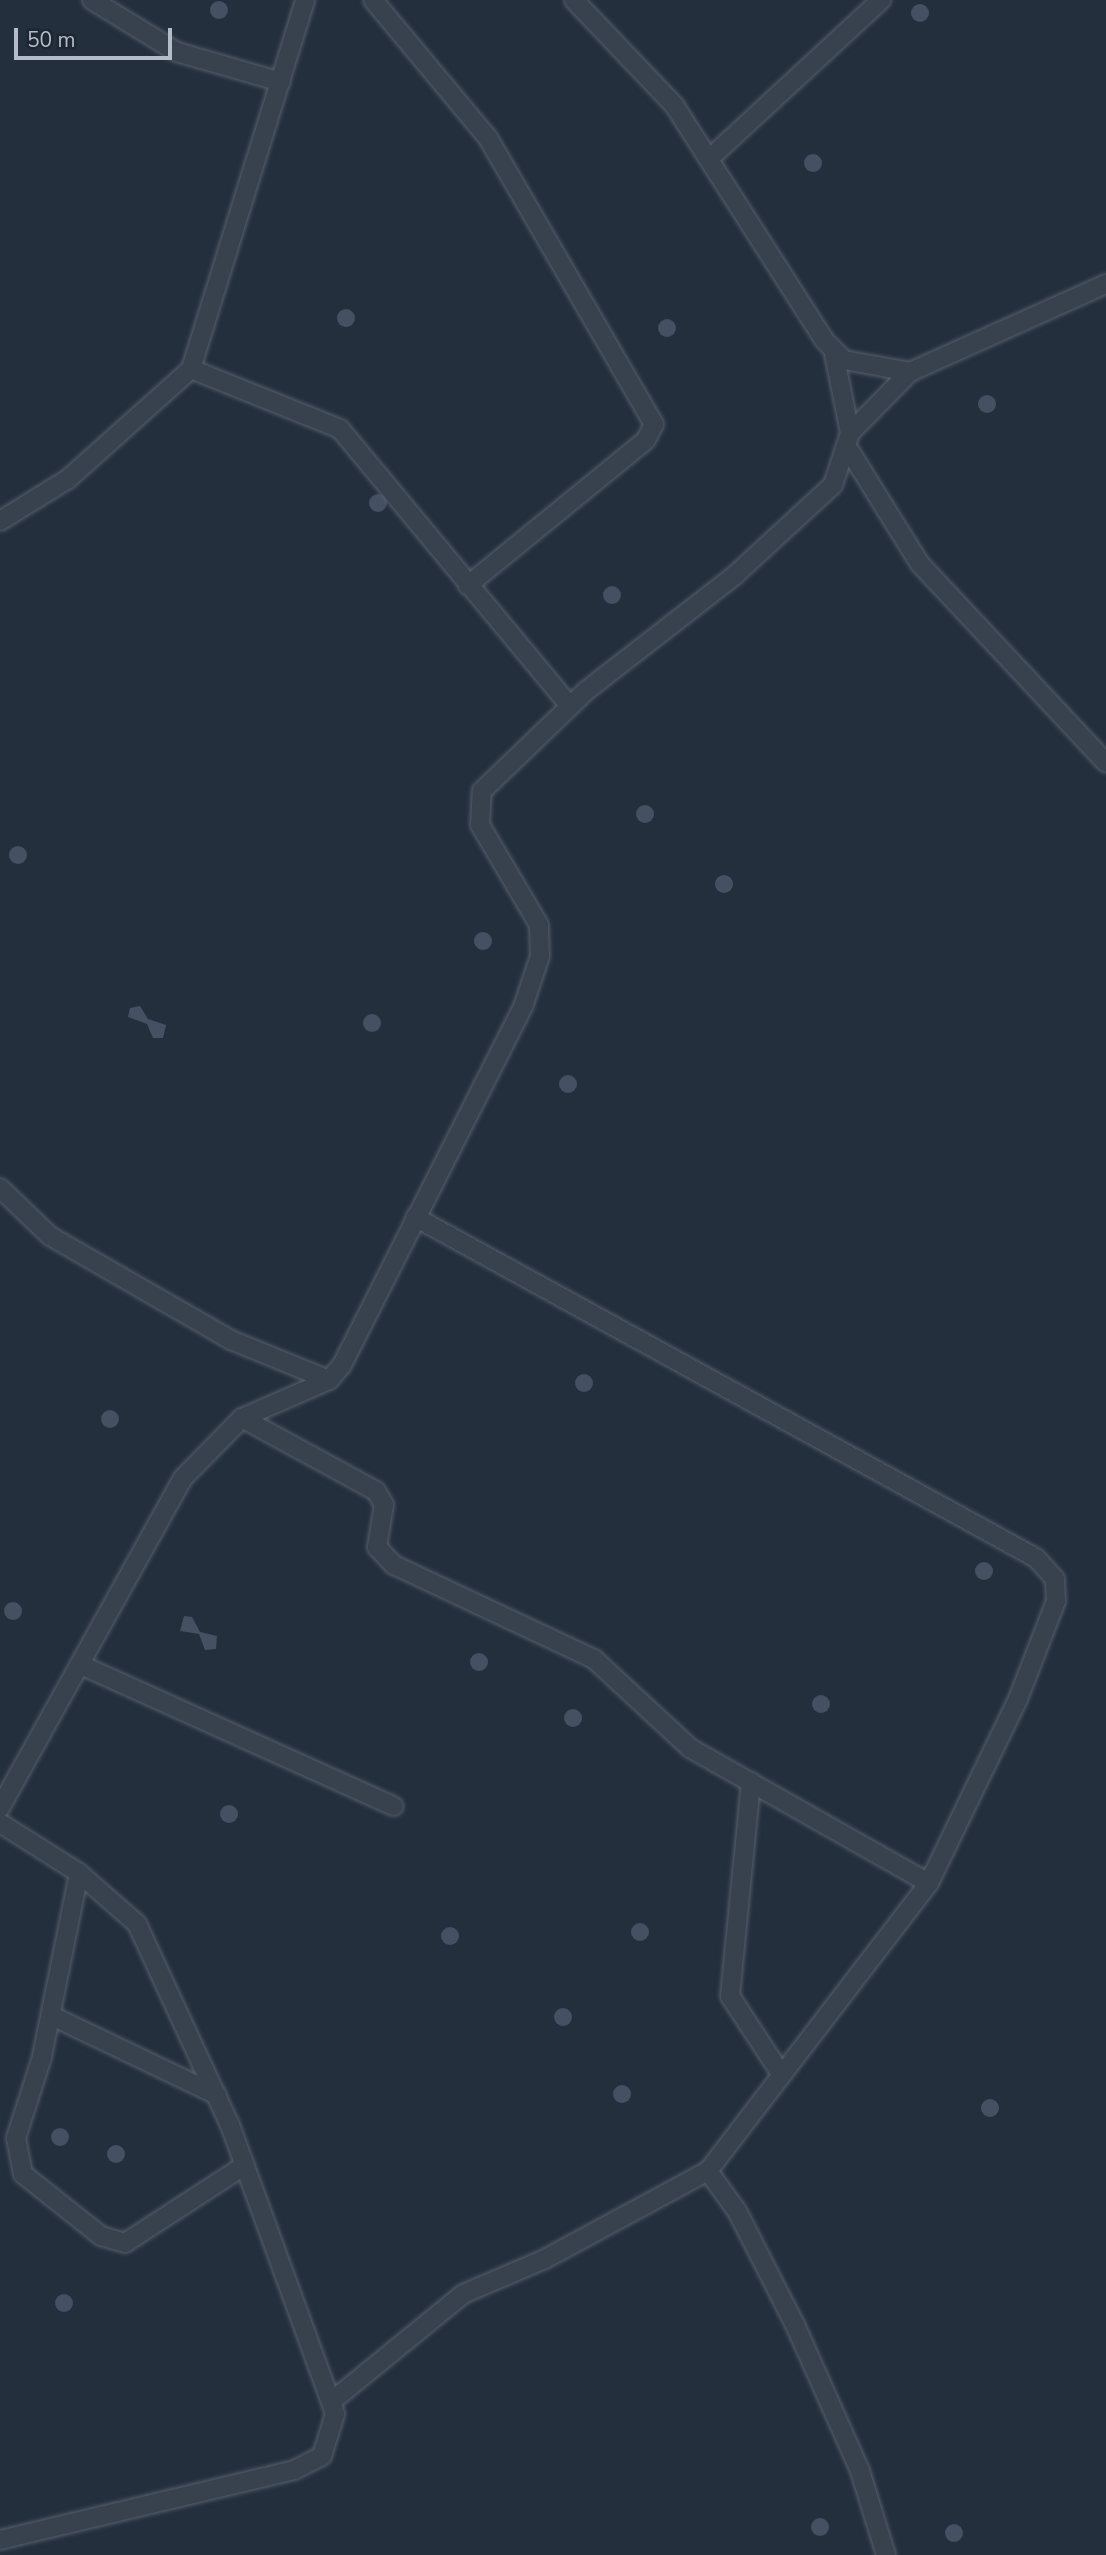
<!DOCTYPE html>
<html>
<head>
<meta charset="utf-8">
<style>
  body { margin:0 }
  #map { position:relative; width:1106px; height:2555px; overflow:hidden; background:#242f3e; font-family:"Nunito Sans",sans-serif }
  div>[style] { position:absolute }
  .building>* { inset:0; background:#455162 }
  .round { border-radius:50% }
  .roads { filter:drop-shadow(0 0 2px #565f6c) drop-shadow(0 0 2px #565f6c) }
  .minor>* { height:18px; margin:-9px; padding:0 9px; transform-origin:9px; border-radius:9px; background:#38414e }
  span { translate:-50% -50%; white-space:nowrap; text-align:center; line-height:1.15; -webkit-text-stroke:5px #1d2633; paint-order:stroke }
  .scale { position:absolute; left:14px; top:28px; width:158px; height:32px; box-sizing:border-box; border:4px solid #b4bcc9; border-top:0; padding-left:9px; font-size:21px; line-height:24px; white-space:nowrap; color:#b4bcc9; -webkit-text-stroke:5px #1d2633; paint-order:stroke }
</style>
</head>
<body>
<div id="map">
  <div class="building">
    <div class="round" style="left:210px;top:1px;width:18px;height:18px"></div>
    <div class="round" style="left:911px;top:4px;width:18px;height:18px"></div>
    <div class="round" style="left:804px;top:154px;width:18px;height:18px"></div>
    <div class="round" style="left:337px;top:309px;width:18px;height:18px"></div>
    <div class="round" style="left:658px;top:319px;width:18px;height:18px"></div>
    <div class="round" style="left:978px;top:395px;width:18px;height:18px"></div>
    <div class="round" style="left:369px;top:494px;width:18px;height:18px"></div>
    <div class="round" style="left:603px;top:586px;width:18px;height:18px"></div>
    <div class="round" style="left:636px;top:805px;width:18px;height:18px"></div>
    <div class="round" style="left:9px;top:846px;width:18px;height:18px"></div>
    <div class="round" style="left:715px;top:875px;width:18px;height:18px"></div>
    <div class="round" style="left:474px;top:932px;width:18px;height:18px"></div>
    <div style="clip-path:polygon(140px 1006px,148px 1019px,166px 1025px,163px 1038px,153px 1038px,147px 1024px,128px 1017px,130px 1008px)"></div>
    <div class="round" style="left:363px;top:1014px;width:18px;height:18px"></div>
    <div class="round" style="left:559px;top:1075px;width:18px;height:18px"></div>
    <div class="round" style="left:575px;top:1374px;width:18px;height:18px"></div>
    <div class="round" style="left:101px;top:1410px;width:18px;height:18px"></div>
    <div class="round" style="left:975px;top:1562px;width:18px;height:18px"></div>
    <div class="round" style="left:4px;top:1602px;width:18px;height:18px"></div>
    <div style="clip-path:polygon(184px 1616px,192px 1617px,200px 1632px,217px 1636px,216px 1649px,205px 1650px,199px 1634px,180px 1631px)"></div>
    <div class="round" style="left:470px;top:1653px;width:18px;height:18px"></div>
    <div class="round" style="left:812px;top:1695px;width:18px;height:18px"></div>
    <div class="round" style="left:564px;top:1709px;width:18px;height:18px"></div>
    <div class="round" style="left:220px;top:1805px;width:18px;height:18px"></div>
    <div class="round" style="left:631px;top:1923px;width:18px;height:18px"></div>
    <div class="round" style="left:441px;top:1927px;width:18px;height:18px"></div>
    <div class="round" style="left:554px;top:2008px;width:18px;height:18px"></div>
    <div class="round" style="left:613px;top:2085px;width:18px;height:18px"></div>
    <div class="round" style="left:981px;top:2099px;width:18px;height:18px"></div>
    <div class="round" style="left:51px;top:2128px;width:18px;height:18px"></div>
    <div class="round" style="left:107px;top:2145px;width:18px;height:18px"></div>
    <div class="round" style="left:55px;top:2294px;width:18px;height:18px"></div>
    <div class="round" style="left:811px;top:2518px;width:18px;height:18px"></div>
    <div class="round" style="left:945px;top:2524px;width:18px;height:18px"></div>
  </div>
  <div class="roads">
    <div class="minor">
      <div style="left:92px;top:0;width:100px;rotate:31.5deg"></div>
      <div style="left:177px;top:52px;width:108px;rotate:16.1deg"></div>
      <div style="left:373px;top:0;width:180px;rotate:50.2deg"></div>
      <div style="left:488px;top:138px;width:331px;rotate:59.9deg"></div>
      <div style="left:654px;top:424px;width:18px;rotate:117deg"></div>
      <div style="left:646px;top:440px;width:230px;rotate:140.8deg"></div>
      <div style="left:574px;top:0;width:145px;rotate:46.4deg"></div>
      <div style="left:674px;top:105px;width:279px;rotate:57.4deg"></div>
      <div style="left:824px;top:340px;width:28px;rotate:45deg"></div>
      <div style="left:844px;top:360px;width:67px;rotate:10.3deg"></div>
      <div style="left:910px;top:372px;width:215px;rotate:-24.2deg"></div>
      <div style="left:710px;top:158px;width:233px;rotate:-42.7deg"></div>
      <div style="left:191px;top:369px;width:161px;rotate:21.9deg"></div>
      <div style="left:340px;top:429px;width:360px;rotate:50.3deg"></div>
      <div style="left:850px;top:433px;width:86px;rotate:-45.5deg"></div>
      <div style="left:849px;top:450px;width:134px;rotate:58.1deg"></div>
      <div style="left:920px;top:564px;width:272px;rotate:46.9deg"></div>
      <div style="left:0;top:521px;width:80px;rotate:-31.7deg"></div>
      <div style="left:68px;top:479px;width:165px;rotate:-41.8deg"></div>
      <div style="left:191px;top:369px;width:386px;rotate:-72.8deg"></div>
      <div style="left:0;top:1188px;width:69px;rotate:43.8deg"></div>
      <div style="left:50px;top:1236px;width:209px;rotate:29.9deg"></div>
      <div style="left:231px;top:1340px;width:106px;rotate:22.2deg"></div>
      <div style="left:242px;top:1418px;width:153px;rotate:28.6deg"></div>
      <div style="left:376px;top:1491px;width:16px;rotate:60deg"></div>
      <div style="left:384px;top:1505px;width:43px;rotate:99.5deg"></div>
      <div style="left:377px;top:1547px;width:25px;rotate:47deg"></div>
      <div style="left:394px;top:1565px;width:221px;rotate:25.2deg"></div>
      <div style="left:594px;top:1659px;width:131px;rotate:42.8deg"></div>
      <div style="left:690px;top:1748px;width:274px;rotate:29.5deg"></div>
      <div style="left:81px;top:1665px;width:343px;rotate:24.3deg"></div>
      <div style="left:751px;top:1782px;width:215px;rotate:95.6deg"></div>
      <div style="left:730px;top:1996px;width:93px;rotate:56.8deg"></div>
      <div style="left:0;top:1808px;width:377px;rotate:-61deg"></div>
      <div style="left:183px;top:1478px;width:84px;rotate:-45.5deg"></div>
      <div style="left:242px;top:1418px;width:95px;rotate:-23.6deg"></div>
      <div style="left:329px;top:1380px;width:20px;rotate:-49deg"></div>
      <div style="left:342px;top:1365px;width:404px;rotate:-63.2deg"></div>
      <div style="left:524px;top:1004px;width:51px;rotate:-71.6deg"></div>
      <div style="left:540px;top:956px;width:31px;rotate:-92deg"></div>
      <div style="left:539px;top:925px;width:116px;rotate:-120.5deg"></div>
      <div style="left:480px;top:825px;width:34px;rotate:-87deg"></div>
      <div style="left:482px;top:791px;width:146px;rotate:-43.9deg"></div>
      <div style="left:587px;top:690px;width:187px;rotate:-37.8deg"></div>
      <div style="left:735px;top:575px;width:133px;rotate:-42.6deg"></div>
      <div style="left:833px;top:485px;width:55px;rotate:-71.9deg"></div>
      <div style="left:850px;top:433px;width:81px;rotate:-101.4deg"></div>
      <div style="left:0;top:1823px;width:93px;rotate:32.3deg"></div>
      <div style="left:79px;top:1873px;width:77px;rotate:41.3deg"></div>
      <div style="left:137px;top:1924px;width:221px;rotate:65.2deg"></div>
      <div style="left:230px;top:2125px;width:307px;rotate:70deg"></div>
      <div style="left:335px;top:2414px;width:44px;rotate:107.2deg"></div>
      <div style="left:322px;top:2456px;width:31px;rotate:153deg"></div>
      <div style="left:294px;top:2470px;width:302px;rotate:166.6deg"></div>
      <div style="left:79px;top:1873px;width:188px;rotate:101.4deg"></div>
      <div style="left:42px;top:2057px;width:85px;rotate:107.8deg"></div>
      <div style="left:16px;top:2138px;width:37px;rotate:79deg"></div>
      <div style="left:23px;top:2174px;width:100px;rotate:38.5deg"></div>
      <div style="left:101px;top:2236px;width:25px;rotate:16deg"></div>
      <div style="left:125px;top:2243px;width:143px;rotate:-33deg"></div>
      <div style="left:52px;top:2016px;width:183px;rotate:25.6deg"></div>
      <div style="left:708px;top:2171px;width:49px;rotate:54.1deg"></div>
      <div style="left:737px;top:2211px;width:130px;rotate:63deg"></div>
      <div style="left:796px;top:2327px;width:158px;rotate:66deg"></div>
      <div style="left:860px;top:2471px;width:88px;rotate:72.8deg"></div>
      <div style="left:332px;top:2401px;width:169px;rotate:-39.2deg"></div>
      <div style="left:463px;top:2294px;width:89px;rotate:-23.1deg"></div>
      <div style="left:545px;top:2259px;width:185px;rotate:-28.4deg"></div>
      <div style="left:708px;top:2171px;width:363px;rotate:-52.5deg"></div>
      <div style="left:929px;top:1883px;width:204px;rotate:-64.2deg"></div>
      <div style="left:1018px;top:1699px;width:105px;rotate:-68.8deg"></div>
      <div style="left:1056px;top:1601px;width:22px;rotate:-93deg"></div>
      <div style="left:1055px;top:1579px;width:28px;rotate:-132deg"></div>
      <div style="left:1036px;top:1558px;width:708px;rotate:-151.23deg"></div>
    </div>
  </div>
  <div class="scale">50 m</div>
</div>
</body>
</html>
